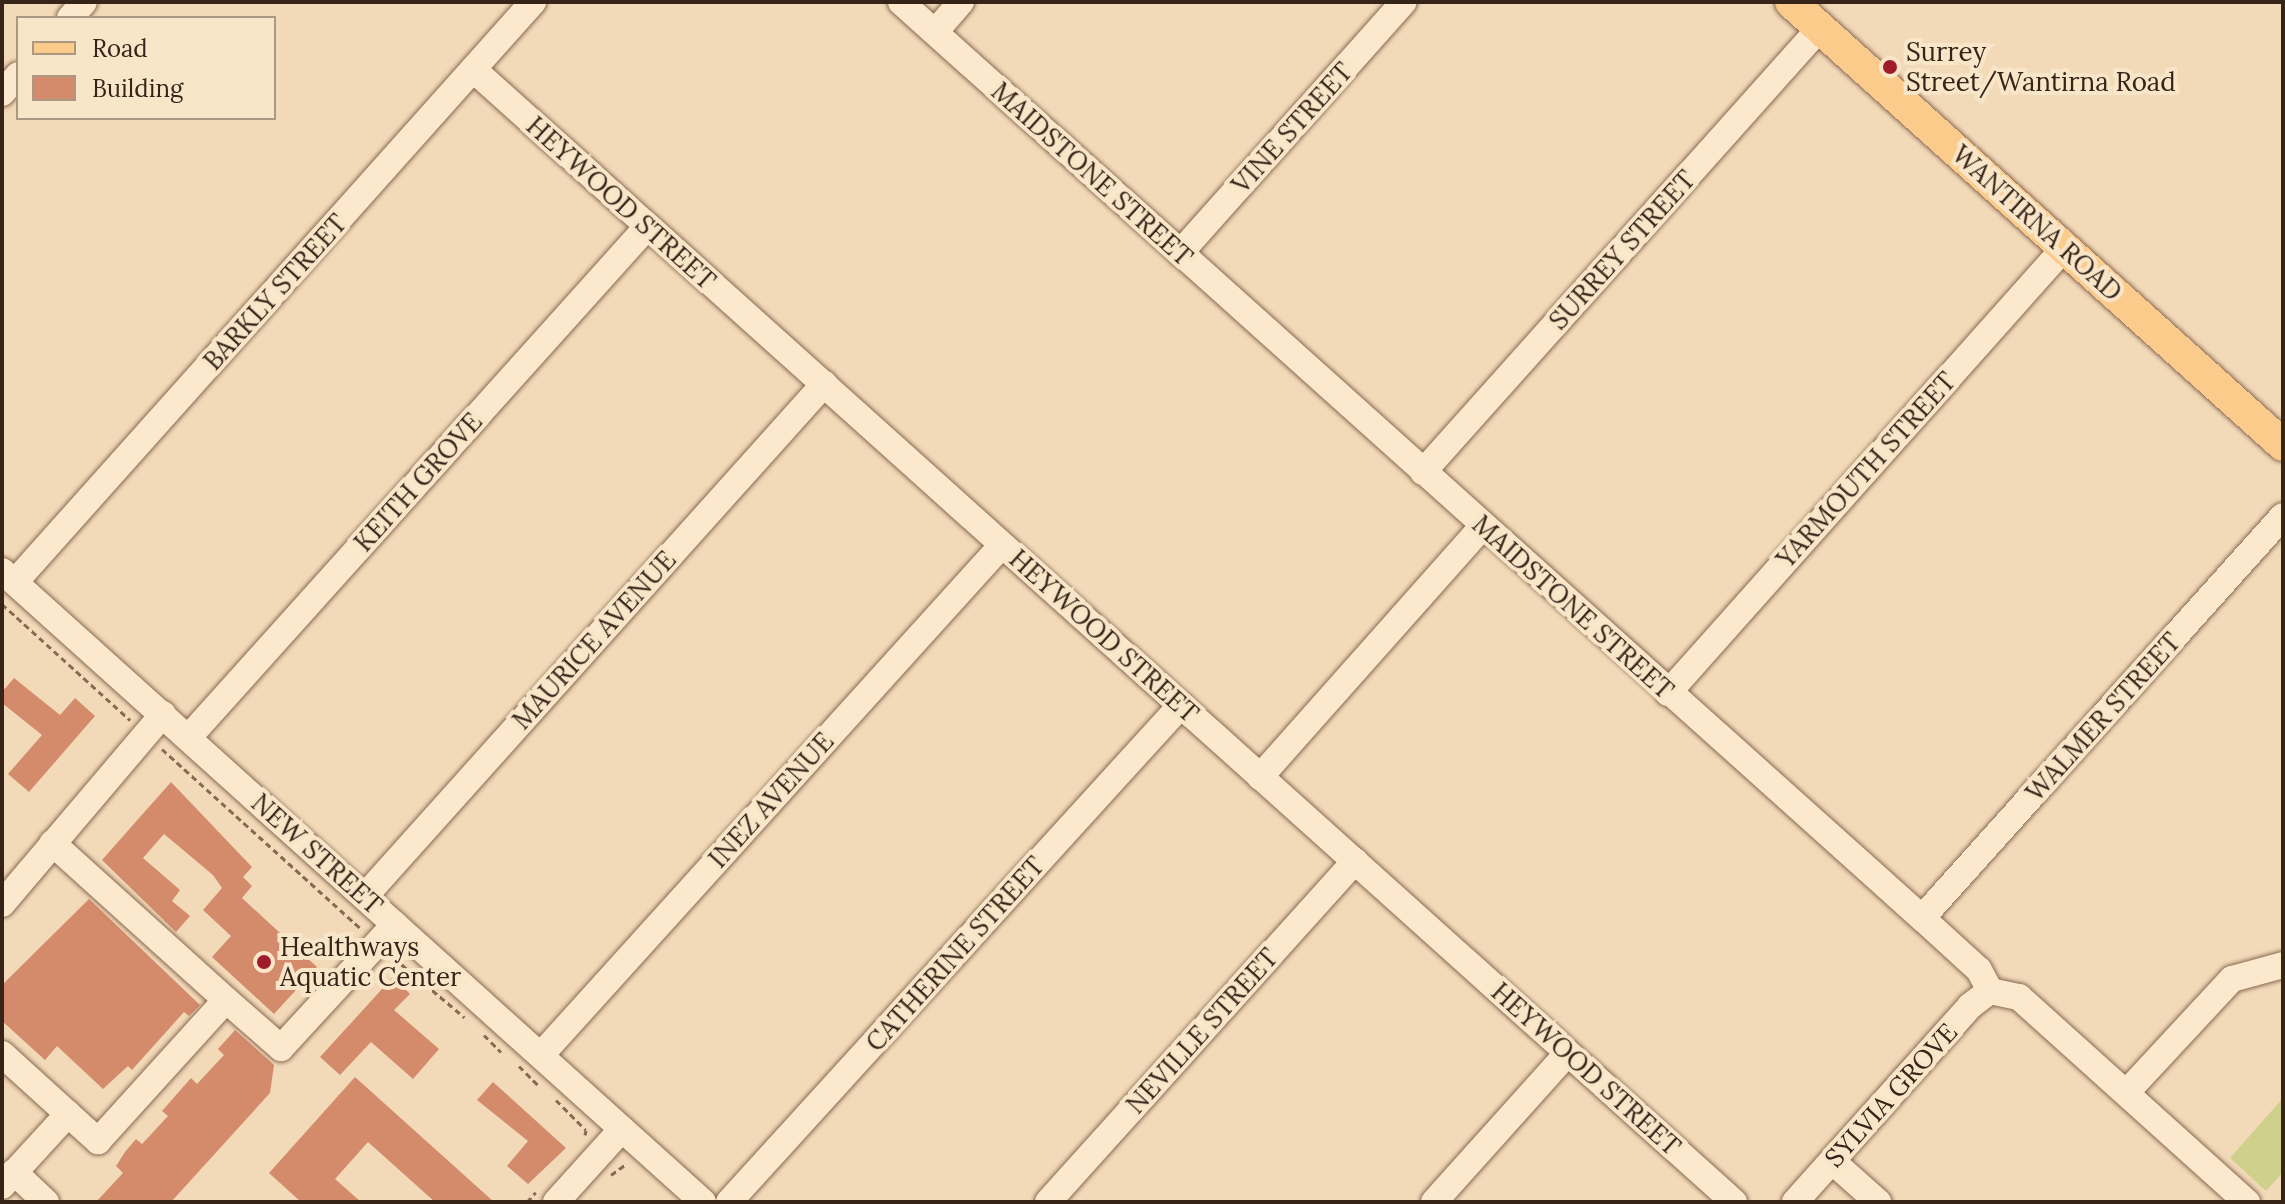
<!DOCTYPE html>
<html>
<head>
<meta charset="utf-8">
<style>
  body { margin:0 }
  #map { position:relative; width:2285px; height:1204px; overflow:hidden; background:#f2dab9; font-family:Lora,serif }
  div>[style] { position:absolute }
  .green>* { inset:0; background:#d0d08d }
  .building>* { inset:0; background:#d48b6b }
  .path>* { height:3px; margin-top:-1.5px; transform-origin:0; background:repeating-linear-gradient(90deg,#8a6952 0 6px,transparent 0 10px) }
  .roads { filter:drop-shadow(0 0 2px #8a6952) drop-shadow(0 0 2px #8a6952) }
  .minor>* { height:26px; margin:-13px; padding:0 13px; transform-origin:13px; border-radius:13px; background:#fce9cd }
  .major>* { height:32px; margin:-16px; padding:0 16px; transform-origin:16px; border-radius:16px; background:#fbcb8b }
  .dots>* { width:22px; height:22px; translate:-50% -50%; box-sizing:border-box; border:4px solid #f9e6c9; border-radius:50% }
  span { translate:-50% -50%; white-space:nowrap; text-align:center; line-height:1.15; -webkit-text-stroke:8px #f9e6c9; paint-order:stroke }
  .poi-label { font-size:26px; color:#372419 }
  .left { translate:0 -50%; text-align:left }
  .street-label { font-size:26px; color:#372419 }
  .frame { position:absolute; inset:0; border:4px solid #372419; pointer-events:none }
  .legend { position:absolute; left:16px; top:16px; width:260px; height:104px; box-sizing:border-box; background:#f9e6c9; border:2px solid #ab9883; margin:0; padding:10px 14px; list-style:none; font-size:24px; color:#372419 }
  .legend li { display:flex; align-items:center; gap:16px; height:40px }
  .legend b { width:40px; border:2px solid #ab9883 }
</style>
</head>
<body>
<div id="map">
  <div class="green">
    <div style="clip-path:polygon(2283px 1098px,2283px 1172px,2266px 1191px,2230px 1158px)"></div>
  </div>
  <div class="building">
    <div style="clip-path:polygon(14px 678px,60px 715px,75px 698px,95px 716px,29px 792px,8px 774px,42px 735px,2px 703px,2px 692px)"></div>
    <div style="clip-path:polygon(171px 782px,252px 867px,243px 877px,252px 886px,242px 898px,317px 967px,274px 1014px,212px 957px,231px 936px,203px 910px,222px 888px,213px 875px,164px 834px,143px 858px,180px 890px,172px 901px,190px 916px,176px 932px,102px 860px)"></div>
    <div style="clip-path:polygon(89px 899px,200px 1005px,189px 1016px,184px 1012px,132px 1070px,128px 1066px,103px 1089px,57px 1046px,45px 1060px,2px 1021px,2px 985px)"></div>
    <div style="clip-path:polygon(393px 977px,410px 994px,394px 1010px,439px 1049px,413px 1079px,371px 1042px,340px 1075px,320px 1057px)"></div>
    <div style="clip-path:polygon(235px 1030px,274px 1065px,270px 1093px,171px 1202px,96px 1202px,123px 1173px,116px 1166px,125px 1152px,136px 1139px,142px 1144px,168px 1116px,162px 1111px,191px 1078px,197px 1084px,224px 1055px,218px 1049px)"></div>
    <div style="clip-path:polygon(355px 1077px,494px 1202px,435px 1202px,368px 1142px,335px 1179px,361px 1202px,301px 1202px,269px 1173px)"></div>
    <div style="clip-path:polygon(493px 1082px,566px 1148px,528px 1184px,507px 1166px,528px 1141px,477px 1100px)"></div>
  </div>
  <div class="path">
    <div style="left:2px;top:604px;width:173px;rotate:42.2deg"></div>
    <div style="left:162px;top:749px;width:268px;rotate:42.1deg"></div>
    <div style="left:394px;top:958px;width:92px;rotate:40.1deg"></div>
    <div style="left:484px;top:1035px;width:24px;rotate:45deg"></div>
    <div style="left:519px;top:1066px;width:27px;rotate:45deg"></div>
    <div style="left:556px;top:1100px;width:42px;rotate:45deg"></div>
    <div style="left:586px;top:1130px;width:5px;rotate:101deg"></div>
    <div style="left:611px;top:1175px;width:17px;rotate:-36deg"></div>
    <div style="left:527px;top:1202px;width:13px;rotate:-48deg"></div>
  </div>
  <div class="roads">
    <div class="minor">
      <div style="left:901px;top:2px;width:1372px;rotate:41.9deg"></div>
      <div style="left:1922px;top:918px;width:77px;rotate:42.4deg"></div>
      <div style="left:1979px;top:970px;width:24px;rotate:62deg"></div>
      <div style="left:1990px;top:991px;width:30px;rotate:12deg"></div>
      <div style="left:2019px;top:997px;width:307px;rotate:42deg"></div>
      <div style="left:70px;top:18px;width:21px;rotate:-49deg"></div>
      <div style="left:935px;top:32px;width:40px;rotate:-49deg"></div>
      <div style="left:474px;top:70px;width:1694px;rotate:41.94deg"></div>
      <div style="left:2px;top:93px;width:24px;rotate:-48deg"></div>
      <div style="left:1180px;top:253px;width:336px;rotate:-48.3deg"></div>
      <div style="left:1423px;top:472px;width:596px;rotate:-48.2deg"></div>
      <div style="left:2px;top:571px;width:943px;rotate:41.99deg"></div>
      <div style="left:15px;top:582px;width:778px;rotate:-48.23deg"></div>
      <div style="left:1668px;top:693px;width:596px;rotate:-48.33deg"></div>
      <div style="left:188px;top:738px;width:687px;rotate:-48.07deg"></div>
      <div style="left:1260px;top:777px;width:336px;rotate:-48.4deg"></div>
      <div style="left:365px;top:896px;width:688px;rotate:-48.12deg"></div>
      <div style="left:2px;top:904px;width:249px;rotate:-49.7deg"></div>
      <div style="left:1922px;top:918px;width:540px;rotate:-48.08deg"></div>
      <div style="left:226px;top:1000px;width:73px;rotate:41.1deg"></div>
      <div style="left:281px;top:1048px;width:168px;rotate:-47.4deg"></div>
      <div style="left:2px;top:1054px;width:130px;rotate:42.2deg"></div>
      <div style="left:98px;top:1141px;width:190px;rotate:-47.8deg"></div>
      <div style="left:226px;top:1000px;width:234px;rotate:-137.9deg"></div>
      <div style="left:541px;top:1055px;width:687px;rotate:-47.89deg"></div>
      <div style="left:2126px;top:1093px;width:156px;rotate:-47.1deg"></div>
      <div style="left:2232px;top:979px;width:53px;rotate:-15.4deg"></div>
      <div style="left:1832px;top:1161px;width:62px;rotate:41.7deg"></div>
      <div style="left:14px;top:1172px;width:44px;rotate:43.2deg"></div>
      <div style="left:2px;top:1186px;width:98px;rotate:-47.5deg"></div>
      <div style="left:556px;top:1202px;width:98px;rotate:-47.9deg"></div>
      <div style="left:729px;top:1202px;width:672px;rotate:-47.71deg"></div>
      <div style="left:1048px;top:1202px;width:459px;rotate:-48deg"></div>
      <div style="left:1434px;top:1202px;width:199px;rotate:-48.1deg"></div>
      <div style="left:1795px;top:1202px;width:263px;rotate:-48.2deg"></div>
      <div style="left:1970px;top:1006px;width:25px;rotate:-37deg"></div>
    </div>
    <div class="major">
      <div style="left:1791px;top:2px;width:662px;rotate:42deg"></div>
    </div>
  </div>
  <div class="dots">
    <div style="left:1890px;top:67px;background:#9f1c2c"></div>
    <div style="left:264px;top:962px;background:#9f1c2c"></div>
  </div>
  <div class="poi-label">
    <span class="left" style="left:1906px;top:67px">Surrey<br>Street/Wantirna Road</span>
    <span class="left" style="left:280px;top:962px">Healthways<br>Aquatic Center</span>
  </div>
  <div class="street-label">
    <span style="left:1292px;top:128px;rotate:-48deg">VINE STREET</span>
    <span style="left:1092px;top:174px;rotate:42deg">MAIDSTONE STREET</span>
    <span style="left:621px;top:203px;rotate:42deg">HEYWOOD STREET</span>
    <span style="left:2037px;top:223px;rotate:42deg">WANTIRNA ROAD</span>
    <span style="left:1622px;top:250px;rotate:-48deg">SURREY STREET</span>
    <span style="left:275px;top:292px;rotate:-48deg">BARKLY STREET</span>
    <span style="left:1866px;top:470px;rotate:-48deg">YARMOUTH STREET</span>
    <span style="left:418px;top:482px;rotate:-48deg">KEITH GROVE</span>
    <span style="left:1573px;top:607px;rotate:42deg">MAIDSTONE STREET</span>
    <span style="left:1104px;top:636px;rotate:42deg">HEYWOOD STREET</span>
    <span style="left:594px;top:640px;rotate:-48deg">MAURICE AVENUE</span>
    <span style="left:2103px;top:717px;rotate:-48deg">WALMER STREET</span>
    <span style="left:771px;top:800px;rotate:-48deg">INEZ AVENUE</span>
    <span style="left:317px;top:854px;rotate:42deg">NEW STREET</span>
    <span style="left:955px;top:954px;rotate:-48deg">CATHERINE STREET</span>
    <span style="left:1202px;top:1031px;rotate:-48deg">NEVILLE STREET</span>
    <span style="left:1586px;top:1069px;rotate:42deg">HEYWOOD STREET</span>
    <span style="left:1891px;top:1095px;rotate:-48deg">SYLVIA GROVE</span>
  </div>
  <div class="frame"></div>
  <ul class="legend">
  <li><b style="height:10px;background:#fbcb8b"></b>Road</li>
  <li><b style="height:22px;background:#d48b6b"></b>Building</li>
  </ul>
</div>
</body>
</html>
